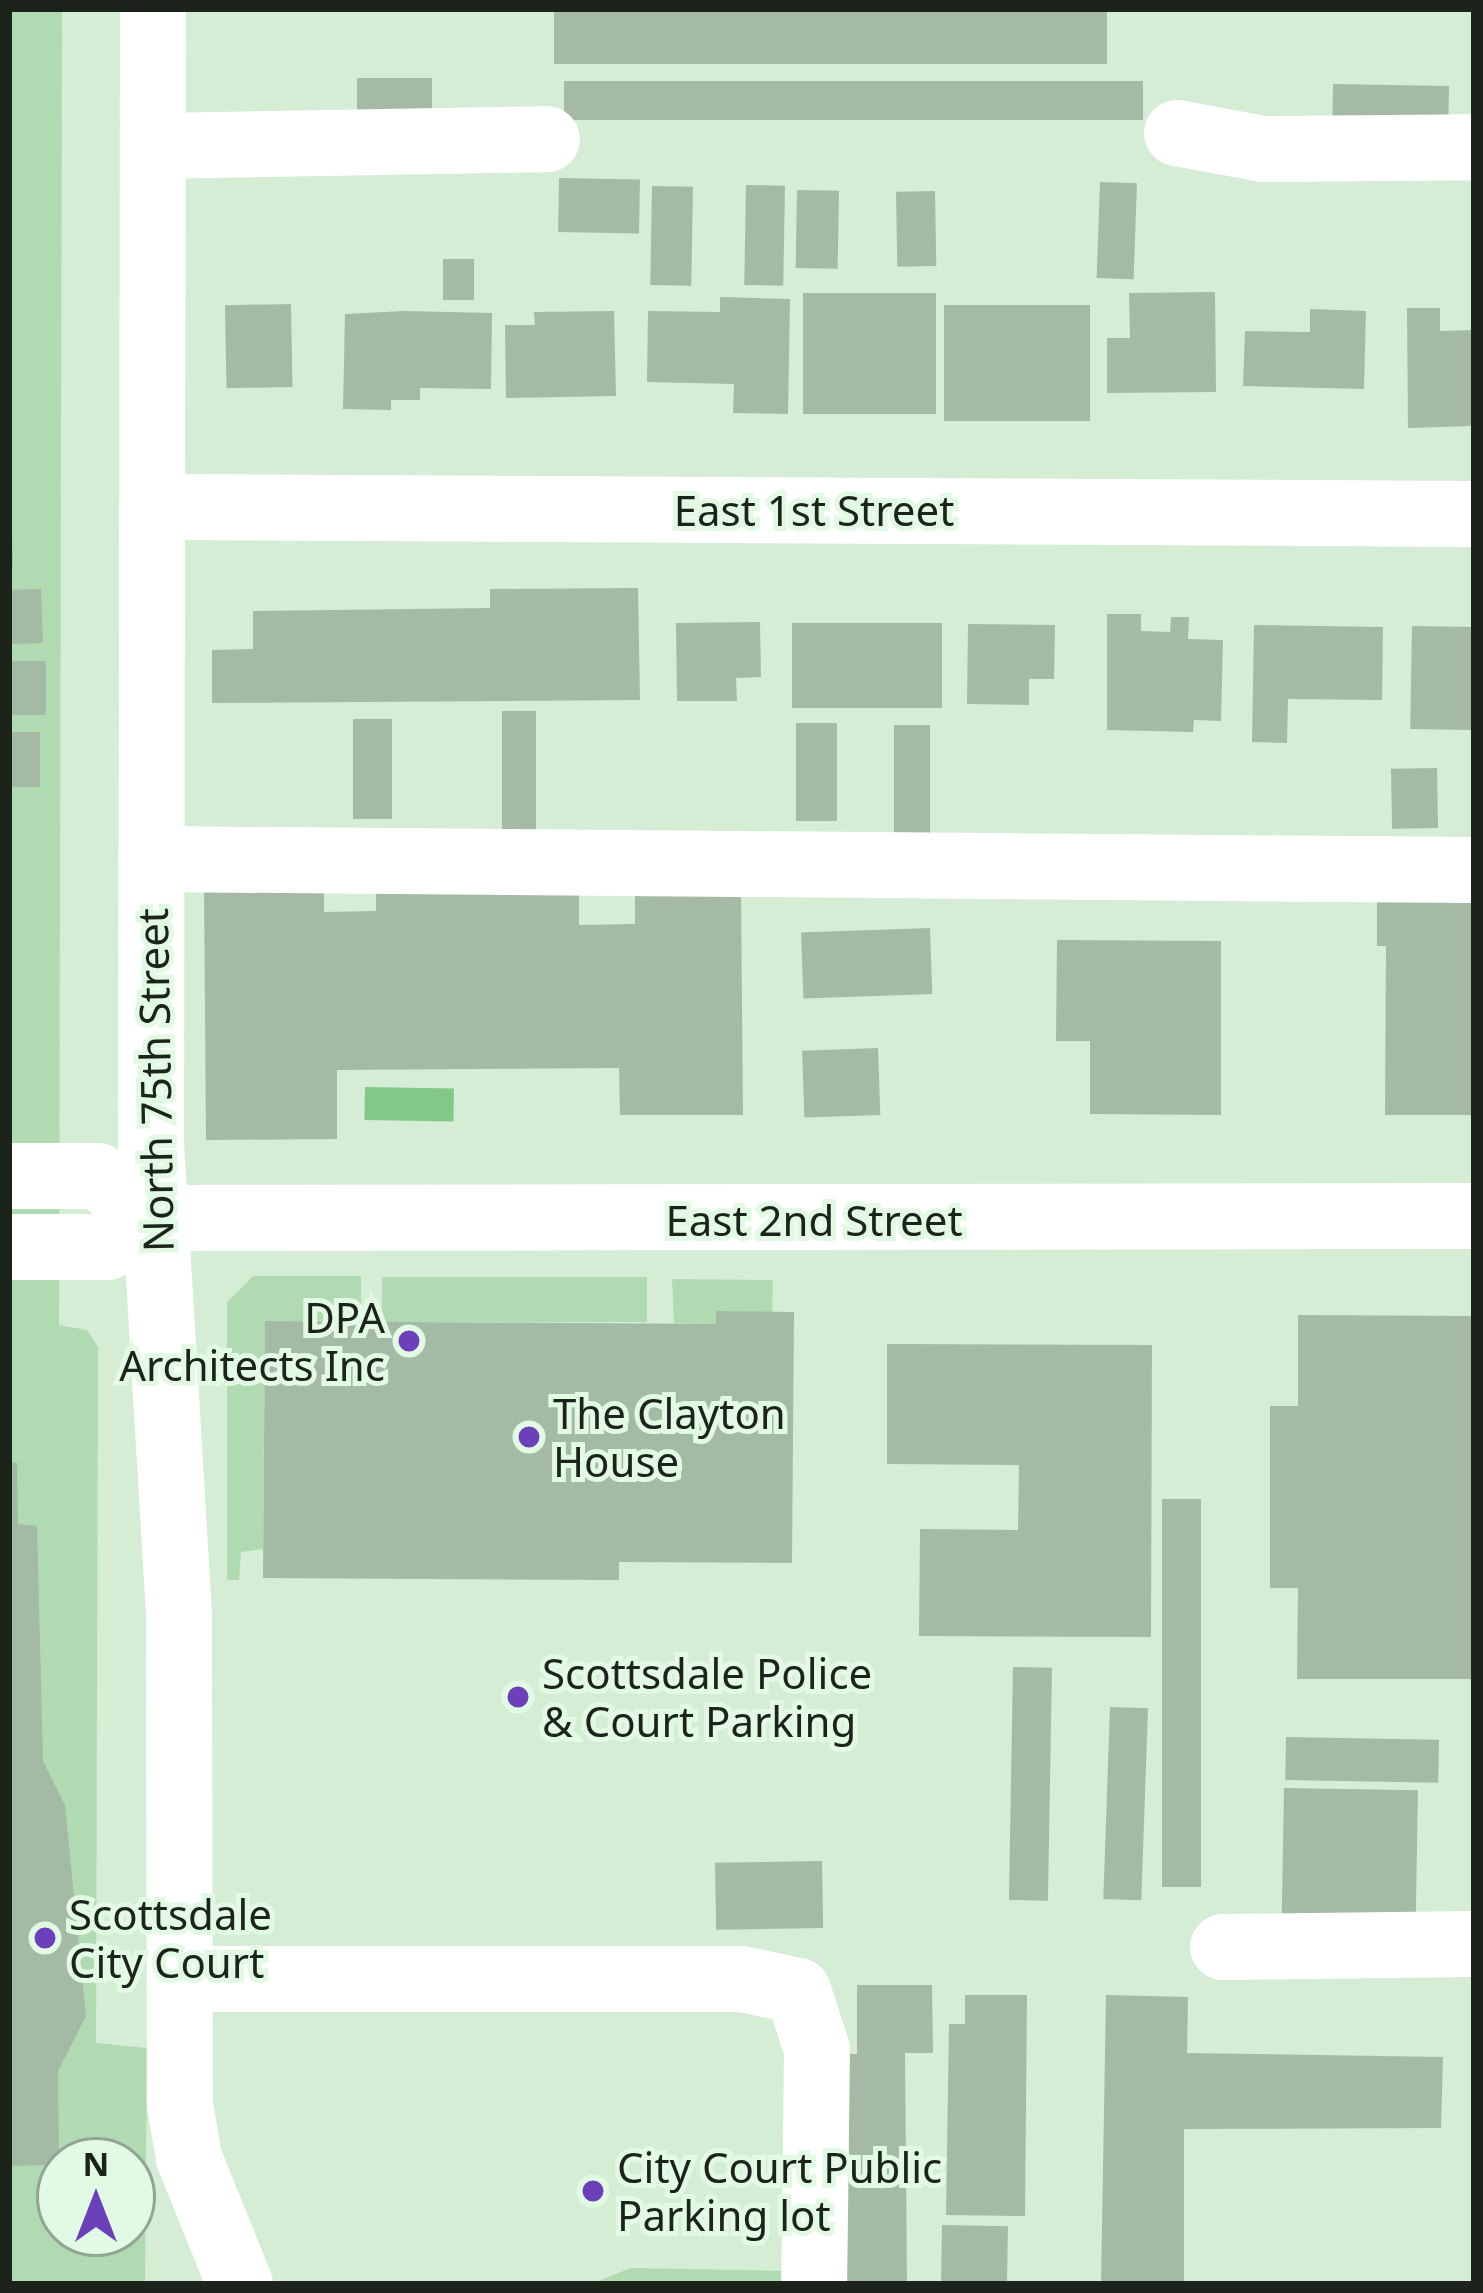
<!DOCTYPE html>
<html>
<head>
<meta charset="utf-8">
<style>
  body { margin:0 }
  #map { position:relative; width:1483px; height:2293px; overflow:hidden; background:#d5ecd5; font-family:"Noto Sans",sans-serif }
  div>[style] { position:absolute }
  .green>* { inset:0; background:#b0dab2; transform-origin:0 0 }
  .water>* { inset:0; background:#84c888; transform-origin:0 0 }
  .building>* { inset:0; background:#a4baa4; transform-origin:0 0 }
  .minor>* { height:66px; margin:-33px; padding:0 33px; transform-origin:33px; border-radius:33px; background:#fff }
  .dots>* { width:33px; height:33px; translate:-50% -50%; box-sizing:border-box; border:6px solid #e2fae3; border-radius:50% }
  span { translate:-50% -50%; white-space:nowrap; text-align:center; line-height:1.15; -webkit-text-stroke:10px #e2fae3; paint-order:stroke }
  .street-label { font-size:42px; color:#1b231b }
  .poi-label { font-size:42px; color:#1b231b }
  .right { translate:-100% -50%; text-align:right }
  .left { translate:0 -50%; text-align:left }
  .frame { position:absolute; inset:0; border:12px solid #1b231b; pointer-events:none }
  .north { position:absolute; left:36px; top:2137px; width:120px; height:120px; box-sizing:border-box; background:#e2fae3; border:3px solid #92a493; border-radius:50%; rotate:0deg; font-size:33px; font-weight:700; line-height:48px; text-align:center; color:#1b231b }
  .north::after { content:''; display:block; margin:auto; width:42px; height:54px; background:#6c40b8; clip-path:polygon(50% 0,100% 100%,50% 72%,0 100%) }
</style>
</head>
<body>
<div id="map">
  <div class="green">
    <div style="clip-path:polygon(evenodd,9px 9px,62px 9px,59px 1325px,87px 1330px,98px 1347px,96px 2043px,147px 2048px,145px 2284px,9px 2284px,9px 9px,60px 2161px,132px 2161px,132px 2233px,60px 2233px,60px 2161px)"></div>
    <div style="clip-path:polygon(253px 1276px,361px 1276px,361px 1321px,265px 1321px,263px 1549px,241px 1552px,239px 1580px,227px 1580px,227px 1302px)"></div>
    <div style="left:382px;top:1277px;width:265px;height:45px"></div>
    <div style="clip-path:polygon(672px 1279px,773px 1280px,772px 1312px,717px 1311px,716px 1324px,674px 1323px)"></div>
    <div style="clip-path:polygon(631px 2268px,794px 2271px,794px 2284px,591px 2284px)"></div>
  </div>
  <div class="water">
    <div style="left:365px;top:1087px;width:89px;height:33px;rotate:1deg"></div>
  </div>
  <div class="building">
    <div style="left:554px;top:9px;width:553px;height:55px"></div>
    <div style="left:357px;top:78px;width:75px;height:41px"></div>
    <div style="left:564px;top:81px;width:579px;height:39px"></div>
    <div style="left:1333px;top:84px;width:116px;height:42px;rotate:1deg"></div>
    <div style="left:559px;top:178px;width:81px;height:54px;rotate:1deg"></div>
    <div style="left:1100px;top:182px;width:37px;height:96px;rotate:2deg"></div>
    <div style="left:746px;top:185px;width:39px;height:100px;rotate:1deg"></div>
    <div style="left:652px;top:186px;width:41px;height:99px;rotate:1deg"></div>
    <div style="left:797px;top:190px;width:42px;height:78px;rotate:1deg"></div>
    <div style="left:935px;top:191px;width:75px;height:39px;rotate:89deg"></div>
    <div style="left:443px;top:259px;width:31px;height:41px"></div>
    <div style="clip-path:polygon(1215px 292px,1216px 392px,1107px 393px,1107px 338px,1130px 338px,1129px 293px)"></div>
    <div style="left:803px;top:293px;width:133px;height:121px"></div>
    <div style="clip-path:polygon(720px 297px,790px 299px,788px 414px,733px 413px,734px 384px,647px 382px,648px 311px,720px 312px)"></div>
    <div style="left:291px;top:304px;width:83px;height:66px;rotate:89deg"></div>
    <div style="left:944px;top:305px;width:146px;height:116px"></div>
    <div style="clip-path:polygon(1407px 308px,1440px 308px,1440px 331px,1474px 330px,1472px 426px,1408px 428px)"></div>
    <div style="clip-path:polygon(1310px 309px,1366px 311px,1364px 389px,1243px 386px,1245px 331px,1310px 332px)"></div>
    <div style="clip-path:polygon(405px 311px,492px 313px,491px 389px,420px 388px,420px 400px,391px 400px,391px 410px,343px 409px,345px 314px)"></div>
    <div style="clip-path:polygon(614px 311px,616px 396px,506px 398px,505px 325px,535px 325px,534px 312px)"></div>
    <div style="clip-path:polygon(9px 527px,12px 527px,13px 569px,9px 569px)"></div>
    <div style="clip-path:polygon(638px 588px,640px 700px,212px 703px,212px 650px,253px 649px,253px 611px,490px 608px,490px 589px)"></div>
    <div style="left:41px;top:589px;width:54px;height:32px;rotate:88deg"></div>
    <div style="clip-path:polygon(1107px 614px,1141px 614px,1141px 631px,1170px 632px,1171px 617px,1189px 617px,1188px 639px,1223px 640px,1221px 721px,1194px 720px,1193px 732px,1107px 730px)"></div>
    <div style="clip-path:polygon(760px 622px,761px 677px,736px 678px,737px 701px,677px 701px,676px 623px)"></div>
    <div style="left:942px;top:623px;width:85px;height:150px;rotate:90deg"></div>
    <div style="clip-path:polygon(968px 624px,1055px 625px,1054px 679px,1029px 679px,1029px 705px,967px 704px)"></div>
    <div style="clip-path:polygon(1254px 625px,1383px 627px,1382px 700px,1288px 699px,1287px 743px,1252px 742px)"></div>
    <div style="left:1412px;top:626px;width:62px;height:103px;rotate:1deg"></div>
    <div style="clip-path:polygon(9px 652px,13px 661px,46px 661px,46px 715px,9px 715px)"></div>
    <div style="left:502px;top:711px;width:34px;height:127px"></div>
    <div style="left:353px;top:719px;width:39px;height:100px"></div>
    <div style="left:796px;top:723px;width:41px;height:98px"></div>
    <div style="left:894px;top:725px;width:36px;height:113px"></div>
    <div style="left:9px;top:732px;width:31px;height:55px"></div>
    <div style="left:1437px;top:768px;width:60px;height:46px;rotate:89deg"></div>
    <div style="clip-path:polygon(204px 886px,324px 886px,324px 912px,376px 911px,376px 890px,579px 889px,579px 925px,635px 924px,635px 893px,741px 893px,743px 1115px,620px 1115px,619px 1068px,337px 1070px,337px 1139px,206px 1140px)"></div>
    <div style="clip-path:polygon(1377px 886px,1474px 886px,1474px 1115px,1385px 1115px,1386px 946px,1377px 946px)"></div>
    <div style="left:930px;top:928px;width:66px;height:129px;rotate:88deg"></div>
    <div style="clip-path:polygon(1057px 940px,1221px 941px,1221px 1115px,1090px 1114px,1090px 1041px,1056px 1041px)"></div>
    <div style="left:878px;top:1048px;width:67px;height:76px;rotate:88deg"></div>
    <div style="clip-path:polygon(716px 1311px,794px 1312px,792px 1563px,619px 1562px,619px 1580px,263px 1578px,265px 1321px,716px 1324px)"></div>
    <div style="clip-path:polygon(1298px 1315px,1474px 1316px,1474px 1679px,1297px 1679px,1298px 1588px,1270px 1588px,1270px 1406px,1298px 1406px)"></div>
    <div style="clip-path:polygon(887px 1344px,1152px 1345px,1151px 1637px,919px 1636px,920px 1529px,1018px 1530px,1019px 1465px,887px 1464px)"></div>
    <div style="clip-path:polygon(9px 1462px,17px 1463px,18px 1524px,37px 1526px,43px 1761px,65px 1805px,86px 2016px,58px 2071px,59px 2165px,9px 2166px)"></div>
    <div style="left:1162px;top:1499px;width:39px;height:388px"></div>
    <div style="left:1013px;top:1667px;width:39px;height:233px;rotate:1deg"></div>
    <div style="left:1110px;top:1707px;width:38px;height:192px;rotate:2deg"></div>
    <div style="left:1286px;top:1737px;width:153px;height:43px;rotate:1deg"></div>
    <div style="left:1284px;top:1788px;width:134px;height:129px;rotate:1deg"></div>
    <div style="left:822px;top:1861px;width:67px;height:107px;rotate:89deg"></div>
    <div style="clip-path:polygon(857px 1985px,932px 1985px,933px 2053px,905px 2053px,907px 2284px,840px 2284px,838px 2054px,857px 2054px)"></div>
    <div style="clip-path:polygon(965px 1995px,1027px 1995px,1025px 2216px,946px 2215px,949px 2024px,965px 2024px)"></div>
    <div style="clip-path:polygon(1106px 1995px,1188px 1997px,1187px 2053px,1443px 2057px,1441px 2128px,1184px 2129px,1184px 2284px,1101px 2284px)"></div>
    <div style="left:942px;top:2225px;width:66px;height:59px;rotate:1deg"></div>
  </div>
  <div class="minor">
    <div style="left:153px;top:9px;width:1134px;rotate:90.1deg"></div>
    <div style="left:151px;top:1143px;width:475px;rotate:86.6deg"></div>
    <div style="left:179px;top:1617px;width:488px;rotate:89.9deg"></div>
    <div style="left:180px;top:2105px;width:54px;rotate:80.4deg"></div>
    <div style="left:189px;top:2158px;width:136px;rotate:68deg"></div>
    <div style="left:1177px;top:133px;width:87px;rotate:10.5deg"></div>
    <div style="left:1263px;top:149px;width:211px;rotate:-0.5deg"></div>
    <div style="left:155px;top:146px;width:392px;rotate:-1deg"></div>
    <div style="left:154px;top:507px;width:1320px;rotate:0.3deg"></div>
    <div style="left:151px;top:859px;width:1323px;rotate:0.48deg"></div>
    <div style="left:9px;top:1176px;width:89px"></div>
    <div style="left:98px;top:1176px;width:70px;rotate:36.9deg"></div>
    <div style="left:9px;top:1247px;width:98px"></div>
    <div style="left:107px;top:1247px;width:55px;rotate:-31.7deg"></div>
    <div style="left:154px;top:1218px;width:1320px;rotate:-0.09deg"></div>
    <div style="left:1223px;top:1947px;width:251px;rotate:-0.7deg"></div>
    <div style="left:182px;top:1979px;width:560px"></div>
    <div style="left:742px;top:1979px;width:57px;rotate:12.1deg"></div>
    <div style="left:798px;top:1991px;width:61px;rotate:71.9deg"></div>
    <div style="left:817px;top:2049px;width:235px;rotate:90.7deg"></div>
  </div>
  <div class="dots">
    <div style="left:409px;top:1341px;background:#6c40b8"></div>
    <div style="left:529px;top:1437px;background:#6c40b8"></div>
    <div style="left:518px;top:1697px;background:#6c40b8"></div>
    <div style="left:45px;top:1938px;background:#6c40b8"></div>
    <div style="left:593px;top:2191px;background:#6c40b8"></div>
  </div>
  <div class="street-label">
    <span style="left:814px;top:510px">East 1st Street</span>
    <span style="left:155px;top:1080px;rotate:-91deg">North 75th Street</span>
    <span style="left:814px;top:1220px">East 2nd Street</span>
  </div>
  <div class="poi-label">
    <span class="right" style="left:385px;top:1341px">DPA<br>Architects Inc</span>
    <span class="left" style="left:553px;top:1437px">The Clayton<br>House</span>
    <span class="left" style="left:542px;top:1697px">Scottsdale Police<br>&amp; Court Parking</span>
    <span class="left" style="left:69px;top:1938px">Scottsdale<br>City Court</span>
    <span class="left" style="left:617px;top:2191px">City Court Public<br>Parking lot</span>
  </div>
  <div class="frame"></div>
  <div class="north">N</div>
</div>
</body>
</html>
